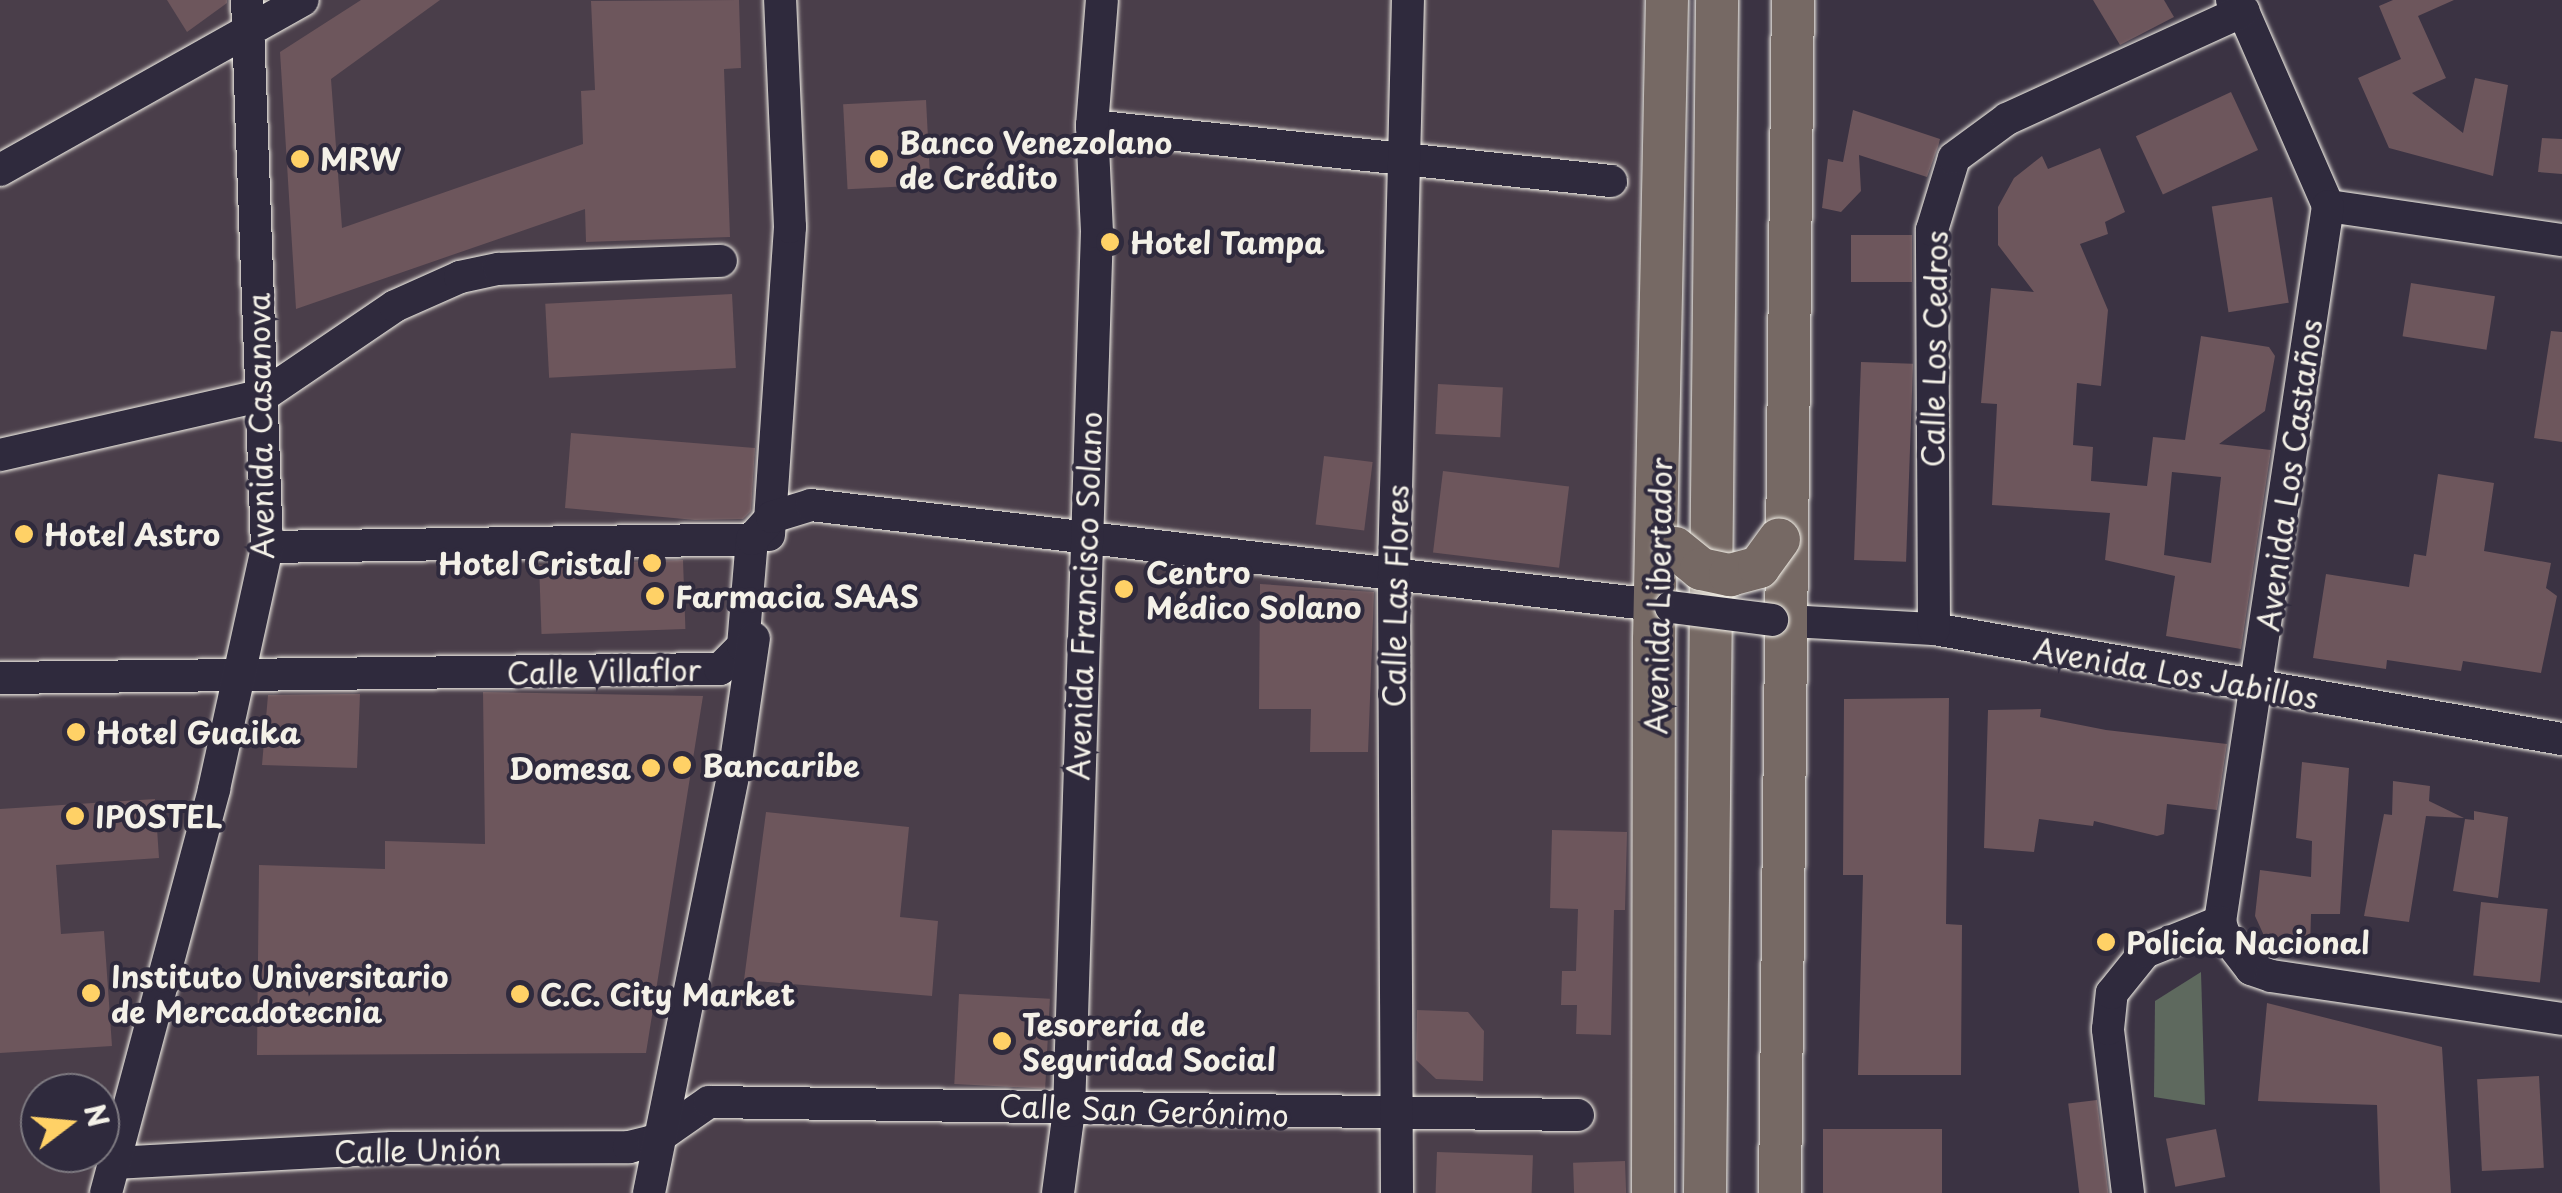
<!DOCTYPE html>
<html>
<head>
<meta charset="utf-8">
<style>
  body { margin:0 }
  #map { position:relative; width:2562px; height:1193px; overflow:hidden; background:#3b3343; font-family:"Playpen Sans",sans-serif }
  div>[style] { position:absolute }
  .built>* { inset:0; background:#4a3e4a }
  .green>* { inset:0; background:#5e695e }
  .building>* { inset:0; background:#6d565c; transform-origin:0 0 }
  .roads { filter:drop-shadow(0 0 2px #f4f1e8) drop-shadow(0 0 2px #f4f1e8) }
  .minor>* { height:32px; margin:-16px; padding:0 16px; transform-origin:16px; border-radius:16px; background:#2f2a3d }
  .major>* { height:42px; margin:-21px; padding:0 21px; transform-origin:21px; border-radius:21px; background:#766964 }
  .bridges { filter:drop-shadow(0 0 2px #f4f1e8) drop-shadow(0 0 2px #f4f1e8) }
  .minor-bridge>* { height:32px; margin:-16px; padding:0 16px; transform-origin:16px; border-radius:16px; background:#2f2a3d }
  .major-bridge>* { height:42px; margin:-21px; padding:0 21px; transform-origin:21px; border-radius:21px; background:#766964 }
  .dots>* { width:28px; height:28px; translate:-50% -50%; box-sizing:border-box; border:5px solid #2f2a3d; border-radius:50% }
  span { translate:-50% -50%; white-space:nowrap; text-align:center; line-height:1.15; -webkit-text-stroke:8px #2f2a3d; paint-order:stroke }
  .poi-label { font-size:30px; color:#f4f1e8; font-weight:700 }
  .left { translate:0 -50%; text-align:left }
  .right { translate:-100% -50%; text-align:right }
  .street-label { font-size:30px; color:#f4f1e8 }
  .north { position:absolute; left:20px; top:1073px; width:100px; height:100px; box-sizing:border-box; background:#2f2a3d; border:2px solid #7e7a81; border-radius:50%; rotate:74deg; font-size:28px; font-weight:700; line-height:40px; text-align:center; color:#f4f1e8 }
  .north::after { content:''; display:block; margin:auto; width:35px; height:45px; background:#ffd166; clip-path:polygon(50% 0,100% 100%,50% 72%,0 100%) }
</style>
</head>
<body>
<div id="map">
  <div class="built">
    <div style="clip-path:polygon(evenodd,0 0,1644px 0,1637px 377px,1639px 1193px,0 1193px,0 0,40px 1093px,100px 1093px,100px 1153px,40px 1153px,40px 1093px)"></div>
  </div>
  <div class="green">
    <div style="clip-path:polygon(2201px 972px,2205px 1105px,2154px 1097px,2155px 1001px)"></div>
  </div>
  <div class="building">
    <div style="clip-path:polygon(167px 0,227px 0,227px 3px,187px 32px)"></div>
    <div style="clip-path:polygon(361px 0,440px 0,331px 79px,342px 228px,583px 144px,581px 91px,595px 90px,591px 1px,739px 0,741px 68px,724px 69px,730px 237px,586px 242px,585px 209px,296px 309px,280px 52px)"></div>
    <div style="clip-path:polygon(2093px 0,2164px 0,2174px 17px,2120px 45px)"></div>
    <div style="clip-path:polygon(2393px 0,2454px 0,2418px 16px,2446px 78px,2412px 93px,2463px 133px,2475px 78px,2508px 85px,2493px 176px,2389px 148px,2358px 78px,2401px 59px,2379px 6px)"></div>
    <div style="left:2231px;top:92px;width:64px;height:105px;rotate:65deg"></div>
    <div style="left:926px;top:100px;width:85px;height:83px;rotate:87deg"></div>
    <div style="clip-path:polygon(1853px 110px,1940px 139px,1938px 147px,1927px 177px,1859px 155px,1861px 191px,1841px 212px,1822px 208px,1828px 159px,1843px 162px)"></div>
    <div style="clip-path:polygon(2542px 138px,2562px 139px,2562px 174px,2538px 172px)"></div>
    <div style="clip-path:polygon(evenodd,2100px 148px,2125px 212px,2105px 222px,2108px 234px,2080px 244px,2108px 310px,2101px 386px,2077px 383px,2073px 445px,2093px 447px,2091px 481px,2147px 486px,2153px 437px,2185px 440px,2201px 336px,2269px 347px,2275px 356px,2265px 411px,2219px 444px,2271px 450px,2241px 649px,2166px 636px,2175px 576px,2105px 560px,2110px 513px,1992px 505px,1997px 404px,1981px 403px,1991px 288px,2034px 292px,1998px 245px,1998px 207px,2014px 178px,2042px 156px,2048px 169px,2100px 148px,2172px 472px,2221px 477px,2211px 563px,2164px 555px,2172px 472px)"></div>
    <div style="left:2272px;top:197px;width:107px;height:61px;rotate:81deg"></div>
    <div style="left:1912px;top:235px;width:47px;height:61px;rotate:90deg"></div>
    <div style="left:2411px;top:283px;width:85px;height:54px;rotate:9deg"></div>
    <div style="left:732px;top:294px;width:74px;height:187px;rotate:87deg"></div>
    <div style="clip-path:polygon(2551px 331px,2562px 332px,2562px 442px,2534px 438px)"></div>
    <div style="left:1861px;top:362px;width:52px;height:198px;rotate:2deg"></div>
    <div style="left:1438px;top:384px;width:65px;height:50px;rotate:3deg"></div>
    <div style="clip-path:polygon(571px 433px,755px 448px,751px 511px,743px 519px,695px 520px,565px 508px)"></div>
    <div style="left:1324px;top:456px;width:49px;height:69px;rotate:7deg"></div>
    <div style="left:1443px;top:471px;width:127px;height:82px;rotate:7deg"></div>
    <div style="clip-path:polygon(2438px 474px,2494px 483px,2484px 551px,2551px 563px,2546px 588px,2557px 596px,2541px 673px,2463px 661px,2461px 671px,2387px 660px,2386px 669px,2313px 658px,2326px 574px,2409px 587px,2414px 554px,2426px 556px)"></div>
    <div style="left:683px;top:560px;width:69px;height:144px;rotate:88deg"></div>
    <div style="clip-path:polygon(1260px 584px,1374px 592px,1368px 752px,1310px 752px,1311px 709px,1259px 709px)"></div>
    <div style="clip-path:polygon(483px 692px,703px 696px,646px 1053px,257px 1055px,259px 865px,385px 869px,385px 841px,485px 844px)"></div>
    <div style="clip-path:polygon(343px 694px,360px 694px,357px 768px,262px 765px,268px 695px)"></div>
    <div style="clip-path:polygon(1949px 698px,1946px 924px,1962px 925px,1961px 1075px,1858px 1075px,1863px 875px,1843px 875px,1844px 699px)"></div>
    <div style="clip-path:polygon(2041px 709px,2040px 717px,2106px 730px,2227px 744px,2217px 810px,2167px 804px,2164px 834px,2157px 836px,2094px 821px,2093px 826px,2039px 819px,2034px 852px,1984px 848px,1988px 710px)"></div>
    <div style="clip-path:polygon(2302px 762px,2349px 768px,2340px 914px,2311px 914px,2310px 951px,2266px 940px,2255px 916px,2260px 870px,2311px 877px,2312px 841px,2296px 838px)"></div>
    <div style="clip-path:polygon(2393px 781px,2430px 786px,2429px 801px,2464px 818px,2426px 816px,2409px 922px,2364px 916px,2384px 814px,2392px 815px)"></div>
    <div style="clip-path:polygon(155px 799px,159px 858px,56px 865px,61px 934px,104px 931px,112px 1046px,0 1053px,0 809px)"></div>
    <div style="clip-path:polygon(2474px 811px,2508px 817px,2498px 898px,2453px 891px,2465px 819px,2474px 820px)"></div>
    <div style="clip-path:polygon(766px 812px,909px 827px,900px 917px,938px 921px,932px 996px,744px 980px)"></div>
    <div style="clip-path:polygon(1552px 830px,1627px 832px,1625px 910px,1614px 910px,1611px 1035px,1576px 1034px,1577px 1005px,1561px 1005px,1562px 971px,1576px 971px,1578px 909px,1550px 908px)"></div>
    <div style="left:2481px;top:902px;width:67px;height:74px;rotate:6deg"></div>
    <div style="left:959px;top:994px;width:91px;height:90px;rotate:3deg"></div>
    <div style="clip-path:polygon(2267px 1003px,2442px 1047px,2451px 1193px,2380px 1193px,2377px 1105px,2258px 1101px)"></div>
    <div style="clip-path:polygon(1417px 1010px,1468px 1012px,1484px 1031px,1483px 1081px,1436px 1079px,1416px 1060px)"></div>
    <div style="left:2539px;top:1076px;width:92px;height:62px;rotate:87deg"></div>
    <div style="left:2097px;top:1100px;width:94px;height:29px;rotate:83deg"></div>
    <div style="left:1942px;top:1129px;width:64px;height:119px;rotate:90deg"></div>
    <div style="left:2216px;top:1129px;width:49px;height:51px;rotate:79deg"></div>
    <div style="left:1437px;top:1152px;width:96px;height:41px;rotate:2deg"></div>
    <div style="left:1625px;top:1161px;width:32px;height:52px;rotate:88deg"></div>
  </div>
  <div class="roads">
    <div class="minor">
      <div style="left:2232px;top:0;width:16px;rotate:45deg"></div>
      <div style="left:2243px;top:11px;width:213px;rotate:66.4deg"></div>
      <div style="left:2328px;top:206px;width:236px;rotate:8.3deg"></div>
      <div style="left:1092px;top:126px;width:522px;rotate:6.05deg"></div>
      <div style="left:0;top:170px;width:347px;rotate:-29.3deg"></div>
      <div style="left:2328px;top:206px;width:724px;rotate:98.58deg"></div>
      <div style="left:2220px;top:922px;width:13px;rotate:72deg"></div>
      <div style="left:2224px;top:934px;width:44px;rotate:52.4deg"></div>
      <div style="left:2251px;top:969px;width:21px;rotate:19deg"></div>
      <div style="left:2271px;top:976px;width:294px;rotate:8.4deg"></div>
      <div style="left:0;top:455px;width:271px;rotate:-12.8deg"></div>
      <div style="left:264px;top:395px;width:158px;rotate:-34.2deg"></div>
      <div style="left:395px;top:306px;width:71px;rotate:-24deg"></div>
      <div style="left:460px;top:277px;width:40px;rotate:-12deg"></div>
      <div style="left:499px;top:269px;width:222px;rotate:-2.1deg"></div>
      <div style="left:769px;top:535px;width:309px;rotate:-86.1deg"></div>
      <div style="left:790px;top:227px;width:227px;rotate:-92.5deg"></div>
      <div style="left:267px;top:547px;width:485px;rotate:-0.9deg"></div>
      <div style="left:1772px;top:620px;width:162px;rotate:3.2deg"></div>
      <div style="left:1934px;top:629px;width:638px;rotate:9.94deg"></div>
      <div style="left:1934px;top:629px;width:399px;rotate:-90.3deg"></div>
      <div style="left:1932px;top:230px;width:75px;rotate:-73deg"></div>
      <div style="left:1954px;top:158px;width:66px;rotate:-36.3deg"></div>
      <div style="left:2007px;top:119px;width:260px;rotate:-24.6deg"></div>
      <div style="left:0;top:678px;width:720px;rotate:-0.72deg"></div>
      <div style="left:720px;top:669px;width:33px;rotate:-45deg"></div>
      <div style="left:743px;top:646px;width:107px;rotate:-85.2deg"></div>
      <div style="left:752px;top:539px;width:30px;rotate:-48deg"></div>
      <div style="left:772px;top:517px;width:41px;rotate:-17.1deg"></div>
      <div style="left:811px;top:505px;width:866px;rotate:6.76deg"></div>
      <div style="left:114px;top:1163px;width:278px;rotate:-3.1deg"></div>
      <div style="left:392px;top:1148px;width:237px;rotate:-0.2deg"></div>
      <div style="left:629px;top:1147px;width:25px;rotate:-14deg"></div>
      <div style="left:653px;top:1141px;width:68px;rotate:-34.9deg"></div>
      <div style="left:709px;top:1102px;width:869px;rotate:0.86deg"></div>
      <div style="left:106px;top:1193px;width:418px;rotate:-75deg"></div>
      <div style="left:214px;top:789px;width:248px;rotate:-77.6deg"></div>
      <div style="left:267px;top:547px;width:547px;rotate:-92.09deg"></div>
      <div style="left:649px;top:1193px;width:441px;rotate:-78.6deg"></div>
      <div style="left:736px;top:761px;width:124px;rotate:-81.7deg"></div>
      <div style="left:1058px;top:1193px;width:83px;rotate:-82.4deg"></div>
      <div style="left:1069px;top:1111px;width:879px;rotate:-88.18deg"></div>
      <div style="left:1097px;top:232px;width:106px;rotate:-92.7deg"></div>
      <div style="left:1092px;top:126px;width:126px;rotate:-85.5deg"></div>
      <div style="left:1397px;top:1193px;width:622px;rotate:-90.28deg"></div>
      <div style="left:1394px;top:571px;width:571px;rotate:-88.6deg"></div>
      <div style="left:2128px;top:1193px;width:165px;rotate:-97deg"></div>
      <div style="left:2108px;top:1029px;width:36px;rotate:-84deg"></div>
      <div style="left:2112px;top:993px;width:53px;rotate:-51.2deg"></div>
      <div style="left:2145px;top:952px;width:81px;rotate:-21.8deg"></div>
    </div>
    <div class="major">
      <div style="left:1653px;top:1193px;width:553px;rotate:-89.9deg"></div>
      <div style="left:1654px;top:640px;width:640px;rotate:-88.84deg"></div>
      <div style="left:1705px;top:1193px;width:1193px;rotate:-89.42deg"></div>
      <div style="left:1780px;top:1193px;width:1193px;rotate:-89.38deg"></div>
    </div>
  </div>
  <div class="bridges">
    <div class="minor-bridge">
      <div style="left:1671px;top:607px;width:102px;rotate:7.3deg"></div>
    </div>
    <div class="major-bridge">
      <div style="left:1675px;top:548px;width:33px;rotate:39deg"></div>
      <div style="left:1701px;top:569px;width:30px;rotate:12deg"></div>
      <div style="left:1730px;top:575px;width:30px;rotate:-15deg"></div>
      <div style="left:1759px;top:567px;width:34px;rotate:-54deg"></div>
    </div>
  </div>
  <div class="dots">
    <div style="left:300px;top:159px;background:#ffd166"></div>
    <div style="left:879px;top:159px;background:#ffd166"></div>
    <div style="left:1110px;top:242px;background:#ffd166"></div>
    <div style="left:24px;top:534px;background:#ffd166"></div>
    <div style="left:652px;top:563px;background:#ffd166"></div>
    <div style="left:1124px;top:589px;background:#ffd166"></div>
    <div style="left:655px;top:596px;background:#ffd166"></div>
    <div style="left:76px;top:732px;background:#ffd166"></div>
    <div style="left:682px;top:765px;background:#ffd166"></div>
    <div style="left:651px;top:768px;background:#ffd166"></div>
    <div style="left:75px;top:816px;background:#ffd166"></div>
    <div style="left:2106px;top:942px;background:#ffd166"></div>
    <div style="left:91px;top:993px;background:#ffd166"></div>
    <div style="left:520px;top:994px;background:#ffd166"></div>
    <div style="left:1002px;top:1041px;background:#ffd166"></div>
  </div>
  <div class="poi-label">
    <span class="left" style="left:899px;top:159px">Banco Venezolano<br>de Crédito</span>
    <span class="left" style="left:320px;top:159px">MRW</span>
    <span class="left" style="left:1130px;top:242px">Hotel Tampa</span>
    <span class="left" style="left:44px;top:534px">Hotel Astro</span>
    <span class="right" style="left:632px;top:563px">Hotel Cristal</span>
    <span class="left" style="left:1146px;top:589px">Centro<br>Médico Solano</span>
    <span class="left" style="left:675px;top:596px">Farmacia SAAS</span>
    <span class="left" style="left:96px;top:732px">Hotel Guaika</span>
    <span class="left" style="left:702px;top:765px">Bancaribe</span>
    <span class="right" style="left:631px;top:768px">Domesa</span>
    <span class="left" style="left:95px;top:816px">IPOSTEL</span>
    <span class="left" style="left:2126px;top:942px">Policía Nacional</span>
    <span class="left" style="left:111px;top:993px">Instituto Universitario<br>de Mercadotecnia</span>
    <span class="left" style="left:540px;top:994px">C.C. City Market</span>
    <span class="left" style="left:1022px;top:1041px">Tesorería de<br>Seguridad Social</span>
  </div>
  <div class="street-label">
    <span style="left:1934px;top:349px;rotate:-89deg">Calle Los Cedros</span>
    <span style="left:260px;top:426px;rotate:-91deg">Avenida Casanova</span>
    <span style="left:2289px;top:475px;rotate:-82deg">Avenida Los Castaños</span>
    <span style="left:1084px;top:596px;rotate:-88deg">Avenida Francisco Solano</span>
    <span style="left:1395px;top:596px;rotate:-89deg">Calle Las Flores</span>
    <span style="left:1658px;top:596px;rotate:-89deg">Avenida Libertador</span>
    <span style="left:604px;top:671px;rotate:-1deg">Calle Villaflor</span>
    <span style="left:2176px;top:673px;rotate:10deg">Avenida Los Jabillos</span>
    <span style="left:1144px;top:1110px;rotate:2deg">Calle San Gerónimo</span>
    <span style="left:418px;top:1150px;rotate:-1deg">Calle Unión</span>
  </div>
  <div class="north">N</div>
</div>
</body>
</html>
